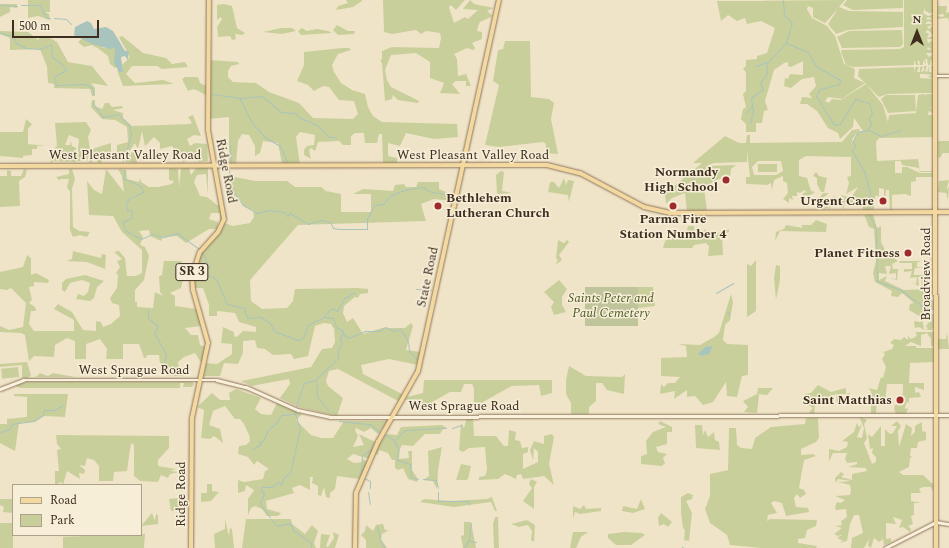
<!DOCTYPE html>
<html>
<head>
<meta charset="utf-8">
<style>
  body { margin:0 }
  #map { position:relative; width:949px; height:548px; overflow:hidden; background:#f0e4c8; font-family:Spectral,serif }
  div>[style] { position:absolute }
  .green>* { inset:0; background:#c9cf9b; transform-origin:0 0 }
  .cemetery>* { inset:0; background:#bfc49a; transform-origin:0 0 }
  .water>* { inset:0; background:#a9c4bc }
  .stream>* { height:1px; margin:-0.5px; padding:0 0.5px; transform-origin:0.5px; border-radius:0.5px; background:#a9c4bc }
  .roads { filter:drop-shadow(0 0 1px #8d765c) drop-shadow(0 0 1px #8d765c) }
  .minor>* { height:2.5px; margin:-1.25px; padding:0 1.25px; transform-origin:1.25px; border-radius:1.25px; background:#faf1dc }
  .major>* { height:4px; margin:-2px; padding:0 2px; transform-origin:2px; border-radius:2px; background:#f3d9a0 }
  .dots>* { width:11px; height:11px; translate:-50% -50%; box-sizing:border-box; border:2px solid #f7eed8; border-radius:50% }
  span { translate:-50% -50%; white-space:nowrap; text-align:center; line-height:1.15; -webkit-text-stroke:3px #f7eed8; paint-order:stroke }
  .shield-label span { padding:1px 3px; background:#f7eed8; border:1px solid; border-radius:3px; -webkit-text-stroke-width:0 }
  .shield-label { font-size:12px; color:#3d2e20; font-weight:700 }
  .street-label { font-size:13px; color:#3d2e20 }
  .poi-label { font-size:13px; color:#3d2e20; font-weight:700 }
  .right { translate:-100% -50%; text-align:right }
  .left { translate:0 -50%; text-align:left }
  .park-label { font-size:13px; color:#4d5a26; font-style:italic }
  .legend { position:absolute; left:12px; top:484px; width:130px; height:52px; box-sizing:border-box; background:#f7eed8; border:1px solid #ada18e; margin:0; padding:5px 7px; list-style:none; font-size:12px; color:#3d2e20 }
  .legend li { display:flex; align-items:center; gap:8px; height:20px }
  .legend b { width:20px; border:1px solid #ada18e }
  .north { position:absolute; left:897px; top:12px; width:40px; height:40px; -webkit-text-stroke:3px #f7eed8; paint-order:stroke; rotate:0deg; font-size:11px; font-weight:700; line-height:16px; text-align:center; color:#3d2e20 }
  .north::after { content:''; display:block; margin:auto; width:14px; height:18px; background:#3d2e20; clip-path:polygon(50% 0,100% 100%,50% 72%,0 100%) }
  .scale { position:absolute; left:12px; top:20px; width:87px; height:18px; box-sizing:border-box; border:2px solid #3d2e20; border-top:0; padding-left:5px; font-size:12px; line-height:14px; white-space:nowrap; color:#3d2e20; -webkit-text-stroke:3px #f7eed8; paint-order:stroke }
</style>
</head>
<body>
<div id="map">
  <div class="green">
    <div style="clip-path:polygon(28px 0,50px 0,50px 12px,45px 12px,49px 14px,50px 20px,38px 16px,28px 18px)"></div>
    <div style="clip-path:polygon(346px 0,362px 0,362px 1px,353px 7px,336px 10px,338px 6px,348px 3px)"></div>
    <div style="clip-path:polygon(383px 0,465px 0,456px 10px,451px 5px,449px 7px,454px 23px,465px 17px,468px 19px,478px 10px,463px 9px,470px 0,474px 4px,494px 8px,487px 11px,493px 16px,480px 22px,478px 26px,477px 31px,482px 32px,482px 39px,472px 43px,475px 48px,474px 50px,467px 48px,454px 54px,457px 59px,458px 76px,466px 74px,471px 86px,466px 86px,466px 81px,456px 81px,452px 84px,460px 94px,440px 93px,444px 83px,430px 78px,430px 62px,416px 53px,391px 55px,385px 70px,387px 80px,391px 87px,419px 101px,418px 103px,398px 100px,393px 95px,392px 99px,385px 101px,382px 63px,380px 60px,382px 59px,382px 51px,392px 47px,439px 48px,441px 38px,440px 33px,426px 31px,421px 34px,416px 30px,392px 34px,384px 32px)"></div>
    <div style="clip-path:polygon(evenodd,845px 0,839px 7px,849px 11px,903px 12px,903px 27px,848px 30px,836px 34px,828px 24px,838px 9px,825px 23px,813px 17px,813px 8px,808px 6px,807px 9px,812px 18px,827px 26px,835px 36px,844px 64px,855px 69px,854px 78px,865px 83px,842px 99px,828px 97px,825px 101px,829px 103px,832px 99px,841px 100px,866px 84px,883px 105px,888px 122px,889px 115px,916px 113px,918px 95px,925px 94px,926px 97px,926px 94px,933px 94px,934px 107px,928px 108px,934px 108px,934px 114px,929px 111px,928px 115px,934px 115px,936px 137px,879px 138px,876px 142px,877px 161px,918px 159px,920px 171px,932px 171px,933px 159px,934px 172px,920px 172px,919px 168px,902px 165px,901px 161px,895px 161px,895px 173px,902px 173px,902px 167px,907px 167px,920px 173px,934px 173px,934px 177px,916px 177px,916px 181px,911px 182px,911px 196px,905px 194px,892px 195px,892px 210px,890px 210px,889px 190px,886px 190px,884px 210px,884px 189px,879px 188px,879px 197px,876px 195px,874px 201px,874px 210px,863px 210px,862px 200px,859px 204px,852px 204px,848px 203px,846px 198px,843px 210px,841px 195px,851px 198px,858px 187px,846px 194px,849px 183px,847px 177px,851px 176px,851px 157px,806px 156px,799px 160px,799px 176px,807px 178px,811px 191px,815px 192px,806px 198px,802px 194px,806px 192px,804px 190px,800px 193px,797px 192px,797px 196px,792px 196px,793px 200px,789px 198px,789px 203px,783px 199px,788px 193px,787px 183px,783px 181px,783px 176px,774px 180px,772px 190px,771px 183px,767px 185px,746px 184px,746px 177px,750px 177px,747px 150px,747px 162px,714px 163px,706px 166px,736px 165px,731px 169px,730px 179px,719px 179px,704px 188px,707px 211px,687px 212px,685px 193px,672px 198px,666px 204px,665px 194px,702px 163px,693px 163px,725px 136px,739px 143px,746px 143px,747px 135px,750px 135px,750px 143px,842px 142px,852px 130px,859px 129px,860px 131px,857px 132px,852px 140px,853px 142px,858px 132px,863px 131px,854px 118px,853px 127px,840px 139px,838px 133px,828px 128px,817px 111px,807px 104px,800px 104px,802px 97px,812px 98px,809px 94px,816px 86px,814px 77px,802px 79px,791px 88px,784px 86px,785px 78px,788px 79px,790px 74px,803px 75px,803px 61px,791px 67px,788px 66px,788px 62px,784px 63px,774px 70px,765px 101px,768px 110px,764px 111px,762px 123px,756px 123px,756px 132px,746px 132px,746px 124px,741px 119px,743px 109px,746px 107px,743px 94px,746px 91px,746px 72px,743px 69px,746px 66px,746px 60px,757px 59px,757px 56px,767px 53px,775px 28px,761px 21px,747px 24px,745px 18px,737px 21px,728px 15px,721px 21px,717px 1px,845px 0,758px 161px,781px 161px,783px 171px,776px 175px,754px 175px,752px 167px,758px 161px)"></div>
    <div style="clip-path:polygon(847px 0,903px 0,903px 8px,853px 10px,843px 5px)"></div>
    <div style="clip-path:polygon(904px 0,933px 0,933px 13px,927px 13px,929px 12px,925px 11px,925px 8px,923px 13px,928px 16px,934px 14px,933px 19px,928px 17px,926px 19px,934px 20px,934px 23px,928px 21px,925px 24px,933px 24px,927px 27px,929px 29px,933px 26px,933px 35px,928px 30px,925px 32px,929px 34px,927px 38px,933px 36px,934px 39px,927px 39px,928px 43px,933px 40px,934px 47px,926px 48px,930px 50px,932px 49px,929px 48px,933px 47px,934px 53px,926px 53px,929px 57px,934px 54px,933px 65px,931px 59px,930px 65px,928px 65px,927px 59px,925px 59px,926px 65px,923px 60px,923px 65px,920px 65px,919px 60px,917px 62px,919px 65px,916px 65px,914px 60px,914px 65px,853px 67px,846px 65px,841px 52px,842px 50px,900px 49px,904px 47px)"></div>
    <div style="clip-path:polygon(0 4px,17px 4px,17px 8px,10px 7px,10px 12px,0 17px)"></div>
    <div style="clip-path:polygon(224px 4px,232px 6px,237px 28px,245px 33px,242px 35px,235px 34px,236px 39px,232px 40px,230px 36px,218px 37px,217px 27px,222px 19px,221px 17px,217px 20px,217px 5px)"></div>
    <div style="clip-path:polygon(938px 6px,947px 6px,946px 13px,949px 12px,949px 7px,949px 22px,948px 18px,937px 19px,937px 16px,943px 17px,944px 14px,937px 15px)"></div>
    <div style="clip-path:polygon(337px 25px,348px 31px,355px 31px,354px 34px,338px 35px,333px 30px)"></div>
    <div style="clip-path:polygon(281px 28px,292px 28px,296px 31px,282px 34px,263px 32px)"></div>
    <div style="clip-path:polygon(302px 28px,307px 31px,317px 29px,328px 31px,332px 33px,301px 35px,298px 31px)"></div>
    <div style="clip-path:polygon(902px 30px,903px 44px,900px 47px,842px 48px,837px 37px,849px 31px)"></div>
    <div style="clip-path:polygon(0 31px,28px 32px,38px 40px,41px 36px,50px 38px,57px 42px,68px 62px,92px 66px,108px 86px,91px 83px,95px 88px,95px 96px,92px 96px,90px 89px,54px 88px,54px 84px,48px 83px,47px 67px,40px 49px,10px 50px,10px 38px,0 34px)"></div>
    <div style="clip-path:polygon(122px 36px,143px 53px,166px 58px,172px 64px,185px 62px,188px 67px,162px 69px,157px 66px,132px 66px,126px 74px,135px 83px,163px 80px,174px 84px,123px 86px,117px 70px,123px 72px,122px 65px,130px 57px,119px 37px)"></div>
    <div style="clip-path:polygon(83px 38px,104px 48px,115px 48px,118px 67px,115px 68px,110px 64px,108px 56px,99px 49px,92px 45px,84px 47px,78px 42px)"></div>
    <div style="clip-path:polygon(505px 41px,530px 41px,531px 97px,549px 99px,554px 103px,551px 119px,558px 154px,546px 153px,546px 144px,543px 142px,499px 147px,485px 145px,499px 85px,493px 81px,498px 50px,503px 49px)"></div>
    <div style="clip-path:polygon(342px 48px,349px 48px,351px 50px,338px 54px,332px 65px,334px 72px,341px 83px,352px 90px,365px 94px,368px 107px,373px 116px,382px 122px,457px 124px,458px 137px,434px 139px,406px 133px,400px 146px,388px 143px,388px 156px,397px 158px,397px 164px,383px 164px,382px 134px,379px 134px,377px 143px,365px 143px,364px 133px,355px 133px,351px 136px,351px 145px,343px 145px,339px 141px,318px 142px,315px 151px,311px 148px,309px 150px,311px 159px,304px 155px,304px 150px,307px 146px,314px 145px,315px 135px,300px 132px,296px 137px,300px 165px,282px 164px,278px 143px,263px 141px,260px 153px,255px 156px,255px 146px,249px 135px,242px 134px,238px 141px,236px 164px,229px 164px,229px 117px,209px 119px,209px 60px,238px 62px,239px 64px,231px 66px,228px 71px,228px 77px,233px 82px,256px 83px,269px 92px,299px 103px,313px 118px,353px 119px,358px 114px,354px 101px,339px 100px,329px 87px,323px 86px,314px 91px,308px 85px,297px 81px,304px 65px,304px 52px)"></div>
    <div style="clip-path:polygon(923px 66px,921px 72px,924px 71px,924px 66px,927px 66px,925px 71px,927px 72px,929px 66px,929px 72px,932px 72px,931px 66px,933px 67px,934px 78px,927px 77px,932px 75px,924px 74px,920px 74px,920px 78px,933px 79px,933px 93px,926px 93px,926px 89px,926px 93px,888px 94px,879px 97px,858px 76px,859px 69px,914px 67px,915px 73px,915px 67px,919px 67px,917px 72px,920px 72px,920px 67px)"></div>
    <div style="clip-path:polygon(185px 77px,198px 77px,200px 83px,206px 86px,206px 95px,194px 89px,188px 91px,182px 79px)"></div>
    <div style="clip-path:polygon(886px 95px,915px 95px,916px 111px,888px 113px,881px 99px)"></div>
    <div style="clip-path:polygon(92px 100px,95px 100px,95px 106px,102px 109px,105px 103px,109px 103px,112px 107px,122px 106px,123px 108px,113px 110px,123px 113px,123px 118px,132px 126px,190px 124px,192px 123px,188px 117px,193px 115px,201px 136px,194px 135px,187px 139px,190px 146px,195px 143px,207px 144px,208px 161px,199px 162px,192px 154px,183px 163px,182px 157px,180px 161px,172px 146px,160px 149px,160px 143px,154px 137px,145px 146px,142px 131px,138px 149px,135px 143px,129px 152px,136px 153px,137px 163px,126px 162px,121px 153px,117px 152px,117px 145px,128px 142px,127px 127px,115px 120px,102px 119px,91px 107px)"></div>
    <div style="clip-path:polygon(26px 119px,32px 124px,28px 129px,28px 144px,46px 146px,37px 146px,37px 149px,32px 149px,32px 155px,23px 156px,23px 158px,0 156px,0 132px,23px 132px)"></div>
    <div style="clip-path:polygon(86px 122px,91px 130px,88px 137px,90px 149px,87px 162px,82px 150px,82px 161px,77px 161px,79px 139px,69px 135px,65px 145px,70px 145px,71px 141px,72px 146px,76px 148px,76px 162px,53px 161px,51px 164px,50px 152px,57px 146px,55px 123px)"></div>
    <div style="clip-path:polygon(938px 141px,949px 141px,949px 153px,943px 153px,940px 158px,938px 157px)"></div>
    <div style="clip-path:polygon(111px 143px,111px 153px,101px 151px,103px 159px,101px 163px,98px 163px,96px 157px,93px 158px,92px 163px,89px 162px,92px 149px)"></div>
    <div style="left:758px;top:164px;width:19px;height:8px"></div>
    <div style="clip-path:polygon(169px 168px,178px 169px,179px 187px,181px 168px,189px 168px,191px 175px,196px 168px,208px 168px,208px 195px,206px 174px,197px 175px,194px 182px,200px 196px,207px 197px,217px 205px,221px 205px,223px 216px,220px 223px,220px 213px,211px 213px,209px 219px,218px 222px,217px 229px,209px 229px,186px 243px,177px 236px,163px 237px,161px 241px,150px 236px,149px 230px,139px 231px,143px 237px,140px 245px,145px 247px,149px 256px,144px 280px,135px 290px,135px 302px,137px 302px,137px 307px,153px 308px,155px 292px,163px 296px,160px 292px,159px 276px,162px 275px,164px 261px,182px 261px,177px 278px,183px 280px,181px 288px,170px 293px,175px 296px,175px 306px,196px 309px,199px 314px,201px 326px,185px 328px,191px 335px,198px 335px,200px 345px,206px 347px,202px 364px,195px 353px,184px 357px,178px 362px,179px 370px,183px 376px,167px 376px,161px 372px,159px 355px,147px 355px,146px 358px,144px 358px,139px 344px,123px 344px,123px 359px,106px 359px,107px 349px,100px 339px,86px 344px,86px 359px,75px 359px,75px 341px,67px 338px,55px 345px,54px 357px,34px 356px,29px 361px,25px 335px,21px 333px,0 332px,0 326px,9px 330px,23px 327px,26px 303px,11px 288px,7px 290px,0 289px,0 272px,23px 267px,27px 255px,31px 258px,31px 275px,36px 273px,49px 280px,48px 283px,34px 282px,34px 286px,29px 287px,32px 300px,29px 303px,35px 307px,36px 311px,31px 311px,29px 324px,34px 331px,74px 331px,74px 320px,54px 309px,58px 304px,72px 312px,83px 330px,96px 331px,96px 321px,101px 322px,103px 327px,111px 324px,120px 316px,119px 305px,112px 303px,110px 298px,117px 288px,118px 275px,116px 273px,120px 267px,117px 261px,122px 259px,114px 252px,119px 251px,125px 258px,127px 276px,136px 276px,142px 273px,142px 250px,122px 232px,113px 216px,89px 215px,87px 181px,94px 190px,102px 194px,106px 169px,124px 192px,122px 176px,118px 169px,126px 170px,127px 179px,139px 182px,140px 178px,141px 182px,149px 187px,158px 187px,172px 184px,174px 181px,169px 180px)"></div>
    <div style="clip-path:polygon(24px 169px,27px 170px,25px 177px,19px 181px,20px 206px,0 207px,0 176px,7px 176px,7px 170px,11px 171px,11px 176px,21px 176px)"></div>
    <div style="clip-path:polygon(69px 169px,72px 169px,75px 179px,72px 189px,73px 227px,79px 231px,90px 232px,87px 237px,80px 235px,73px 237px,70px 230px,70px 192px,67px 187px,69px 179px,60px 179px,60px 181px,56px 177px,69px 174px)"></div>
    <div style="clip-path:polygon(501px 171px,504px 172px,502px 191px,512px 193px,497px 194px,496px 175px)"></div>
    <div style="clip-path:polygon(816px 172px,819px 176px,827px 178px,824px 192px,821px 192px,817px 184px,817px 178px,813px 176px)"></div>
    <div style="clip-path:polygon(230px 176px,255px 181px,287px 181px,295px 187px,321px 187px,326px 191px,341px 194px,341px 212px,371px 212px,371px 194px,353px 194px,363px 189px,393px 191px,395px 185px,404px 184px,406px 187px,416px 187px,418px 182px,439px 182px,439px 189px,453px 195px,452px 201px,434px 199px,421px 204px,426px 221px,298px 225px,250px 280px,251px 301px,262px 309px,287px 308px,293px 301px,295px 289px,357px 288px,368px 289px,368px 293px,360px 294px,358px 298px,355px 297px,344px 306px,343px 313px,347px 322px,353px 318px,363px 334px,382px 328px,405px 328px,411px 323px,413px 326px,406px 350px,421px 352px,418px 365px,389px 359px,361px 365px,363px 374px,404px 395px,400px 402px,338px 369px,329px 371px,326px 381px,328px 386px,343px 398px,337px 416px,299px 407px,280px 398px,290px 384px,289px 379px,252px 386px,241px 381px,311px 367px,322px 349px,332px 348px,335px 342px,334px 329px,331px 324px,324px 323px,315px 326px,308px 356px,294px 359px,291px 354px,273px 355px,265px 349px,257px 348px,255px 340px,243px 341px,243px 353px,238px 364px,224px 363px,220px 376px,204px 376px,206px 363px,217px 364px,232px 354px,232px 344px,221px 343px,223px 327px,234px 332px,234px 336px,237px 337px,243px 331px,256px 332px,256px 327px,239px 322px,235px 313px,217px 311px,217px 316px,209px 316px,209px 305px,203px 288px,194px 288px,197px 261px,224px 223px,233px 226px,250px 223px,254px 217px,253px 210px,243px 206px,240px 199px,231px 194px)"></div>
    <div style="clip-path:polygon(564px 178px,566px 185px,568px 180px,574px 181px,569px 202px,568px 195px,548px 192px,550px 182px,554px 182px,559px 188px)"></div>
    <div style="clip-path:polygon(949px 180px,947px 188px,947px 190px,949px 187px,948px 200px,946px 193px,938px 192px,938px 190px,939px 181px)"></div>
    <div style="clip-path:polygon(823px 193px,829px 193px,823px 198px,828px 199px,828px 202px,834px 196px,836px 199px,837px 196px,837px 202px,833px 203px,828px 211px,829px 205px,827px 204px,828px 208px,823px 209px,826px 206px,817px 202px)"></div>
    <div style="clip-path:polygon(864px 214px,873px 214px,877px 228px,881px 226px,881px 242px,886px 252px,898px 261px,892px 264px,893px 269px,898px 269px,897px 280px,889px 278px,896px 279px,896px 273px,889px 274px,891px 266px,885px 266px,887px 274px,879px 273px,879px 280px,887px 276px,885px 281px,904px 290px,927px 289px,927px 293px,930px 294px,924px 297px,923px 302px,934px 300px,934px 310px,924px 309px,925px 308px,923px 306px,922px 317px,924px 330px,928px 329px,926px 326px,930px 321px,926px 316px,935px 314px,934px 328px,931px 329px,934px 330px,924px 330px,919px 327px,915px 328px,914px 321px,920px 322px,921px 317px,909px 310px,910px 304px,914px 303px,902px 293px,898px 297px,891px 296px,892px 291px,875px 282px,873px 273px,876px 261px,874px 229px,869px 227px)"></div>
    <div style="clip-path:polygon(816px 220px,827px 224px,826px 232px,780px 231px,775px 241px,776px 232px,784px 229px,786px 225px,803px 228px,801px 225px,811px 225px)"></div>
    <div style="clip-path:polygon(688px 226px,694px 226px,695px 234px,699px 235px,706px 229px,706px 238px,729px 229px,729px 232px,722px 234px,723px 255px,708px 256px,709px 246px,706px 243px,694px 245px,692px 248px,663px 248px,665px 241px,672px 237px,679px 240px,682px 233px,686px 236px)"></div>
    <div style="clip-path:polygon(558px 240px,564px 243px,567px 240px,569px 242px,559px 255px,562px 260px,555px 265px,558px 260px,556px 258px)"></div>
    <div style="clip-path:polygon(73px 251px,101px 258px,102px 254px,106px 255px,105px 269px,87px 262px,66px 261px,72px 259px)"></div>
    <div style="clip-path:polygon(756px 260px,756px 311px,747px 317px,747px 264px,751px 266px)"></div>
    <div style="clip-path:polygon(900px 261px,919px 261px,921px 262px,917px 262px,917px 267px,934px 267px,915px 268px,914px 272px,914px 275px,924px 275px,924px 278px,928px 278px,928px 286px,934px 284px,934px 288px,922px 288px,921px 277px,918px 277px,919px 286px,910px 282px,916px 284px,917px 277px,910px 278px,912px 271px,904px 272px,904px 269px,912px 269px,912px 263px,899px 263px)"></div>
    <div style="clip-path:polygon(776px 265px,780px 266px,780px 280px,776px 300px,774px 278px)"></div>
    <div style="clip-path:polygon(85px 275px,104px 281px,97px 287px,94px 298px,90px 301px,76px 299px,78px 294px,84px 296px,88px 292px,90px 283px,82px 280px,70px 283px,65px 292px,62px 290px,62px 283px,66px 279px)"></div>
    <div style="clip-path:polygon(559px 280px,567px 289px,562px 297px,562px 305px,566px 312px,554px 315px,551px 307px,554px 302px,544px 292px)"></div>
    <div style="clip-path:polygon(638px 287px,653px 287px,655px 306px,638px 308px)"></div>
    <div style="clip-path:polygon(731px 294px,733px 302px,730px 320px,725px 325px,723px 340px,727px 344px,748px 345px,748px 375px,742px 376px,737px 397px,727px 396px,726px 382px,713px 402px,703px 405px,695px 396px,687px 397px,687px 390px,674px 399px,675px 391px,660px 394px,661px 384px,664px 387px,668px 383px,675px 383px,680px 377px,661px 376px,661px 358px,687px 357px,686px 346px,678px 344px,700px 345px,714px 337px,719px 333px)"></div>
    <div style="clip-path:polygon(915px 332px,934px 332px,934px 346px,931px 346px,931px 339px,927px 333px,921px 335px,921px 346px,911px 342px,905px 346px,916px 346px,916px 348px,934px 348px,934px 362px,910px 363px,909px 383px,933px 383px,924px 383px,924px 390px,915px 387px,915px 393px,919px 392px,921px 397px,909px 398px,909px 403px,907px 402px,905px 407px,905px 409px,908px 408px,906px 414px,896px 414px,894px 409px,895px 405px,904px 402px,900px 395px,903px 394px,903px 384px,887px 384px,885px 402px,889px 403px,879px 406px,881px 397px,877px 398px,876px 414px,871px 413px,871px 391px,868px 388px,877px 390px,881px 377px,883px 378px,886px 367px,882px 359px,885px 354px,883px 352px,892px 349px,894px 345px,890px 343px,894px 339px,901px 340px,904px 337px,908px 340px,908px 335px,910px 339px,914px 338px,917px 335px)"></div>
    <div style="clip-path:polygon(947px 332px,949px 349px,938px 349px,938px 339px,946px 339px)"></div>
    <div style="clip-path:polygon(27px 362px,31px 375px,28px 378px,22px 378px,22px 365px,0 367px,0 364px)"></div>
    <div style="clip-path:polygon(569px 366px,586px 376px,622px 377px,625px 374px,624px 394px,607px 390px,602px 383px,596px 383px,596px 401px,589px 407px,589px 414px,571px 414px,571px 403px,566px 394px,566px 380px)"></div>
    <div style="left:18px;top:367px;width:10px;height:17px;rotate:84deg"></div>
    <div style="clip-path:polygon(40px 373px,48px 376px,53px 373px,75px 377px,36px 377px)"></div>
    <div style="clip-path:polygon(424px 380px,552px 380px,552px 393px,541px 396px,539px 385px,512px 386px,474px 407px,474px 388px,472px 384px,464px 384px,461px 392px,450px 392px,427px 405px,427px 411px,419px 410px,421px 405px,416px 405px,419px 400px,405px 400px,407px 397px,423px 393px)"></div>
    <div style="clip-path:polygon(27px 382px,192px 382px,194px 384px,192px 387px,183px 387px,184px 383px,180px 383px,180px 388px,20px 388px,14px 385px)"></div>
    <div style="clip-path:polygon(818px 385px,831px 392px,846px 388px,846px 394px,850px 393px,854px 404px,852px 403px,852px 406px,848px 404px,849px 397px,846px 394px,840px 394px,843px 398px,837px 405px,836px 393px,832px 398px,830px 395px,829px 401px,825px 400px,825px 396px,819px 399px,816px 396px,814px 414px,809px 413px,813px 408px,807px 404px,805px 394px,811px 393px)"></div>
    <div style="clip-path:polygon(758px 388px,773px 388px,767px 395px,759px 394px,757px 413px,744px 412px,748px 407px,743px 401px,757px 394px)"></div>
    <div style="clip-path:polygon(236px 389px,261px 398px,255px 409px,261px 414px,271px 415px,277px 403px,302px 414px,296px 420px,311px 435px,321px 438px,333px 438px,344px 421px,388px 421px,378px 434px,371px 428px,364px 432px,356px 428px,355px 430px,358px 436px,353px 447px,364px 445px,359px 434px,375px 442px,369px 459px,353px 454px,347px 459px,354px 463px,362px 462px,363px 459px,368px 462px,359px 479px,337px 476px,335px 489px,330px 493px,330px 498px,326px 497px,324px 487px,321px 496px,318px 495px,318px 486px,312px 483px,313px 477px,310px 477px,310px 490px,300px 485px,292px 488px,294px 493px,266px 501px,267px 509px,281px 513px,278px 516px,267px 516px,262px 509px,255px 506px,251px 508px,248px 515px,248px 499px,254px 490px,246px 485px,245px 491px,238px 493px,238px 480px,244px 482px,263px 479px,265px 471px,269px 469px,257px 461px,254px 465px,248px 457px,238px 454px,239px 446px,246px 445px,250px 441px,249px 435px,244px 424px,240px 419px,235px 419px,225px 406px,213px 411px,209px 425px,220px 429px,223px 443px,214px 436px,210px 439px,201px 438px,204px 410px,197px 407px,212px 393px,220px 400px,230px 400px,229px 393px)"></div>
    <div style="clip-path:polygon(14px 394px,68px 394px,65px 417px,44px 416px,35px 422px,19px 423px,15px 451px,0 443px,0 424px,7px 424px,7px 419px,27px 417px,27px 397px,14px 396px)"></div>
    <div style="clip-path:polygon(859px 416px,867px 420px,864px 424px,867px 438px,864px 443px,872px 464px,876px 462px,876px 457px,872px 453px,873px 448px,870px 449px,868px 434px,872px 437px,881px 426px,881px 446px,885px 446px,885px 429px,890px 434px,893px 433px,897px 426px,891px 426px,897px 421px,901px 426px,898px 431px,899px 447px,906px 424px,912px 428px,911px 436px,915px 432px,915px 426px,922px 422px,922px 431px,926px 432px,926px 440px,918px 442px,917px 448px,911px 448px,910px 456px,913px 457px,910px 458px,909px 467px,899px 472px,903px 475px,923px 475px,934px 485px,933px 491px,931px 487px,923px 487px,919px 489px,921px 493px,911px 493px,911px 501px,922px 503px,914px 503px,914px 515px,911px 516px,913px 524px,908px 526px,911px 529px,910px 532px,903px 527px,899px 528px,902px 520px,893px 517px,896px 524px,886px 523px,886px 539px,891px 538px,891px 542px,884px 545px,883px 539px,879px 542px,874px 538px,871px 548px,868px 546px,869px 539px,864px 548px,851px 548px,852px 538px,863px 533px,859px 515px,854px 515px,850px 524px,847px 541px,838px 543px,843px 541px,837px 538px,843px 534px,838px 536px,834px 534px,842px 528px,835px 526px,842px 525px,841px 521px,847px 517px,846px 509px,836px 510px,835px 507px,837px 502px,841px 503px,845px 500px,835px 496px,850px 495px,851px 490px,850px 485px,838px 482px,851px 481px,838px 479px,836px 483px,835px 478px,841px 472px,844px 474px,841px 477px,852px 480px,852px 474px,867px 471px,866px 468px,848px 467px,857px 464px,857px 462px,847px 463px,845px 459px,847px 453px,833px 453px,829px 461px,829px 449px,839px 451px,847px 447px,848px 442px,842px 441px,854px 432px,857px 423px,859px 427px,862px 424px,857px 437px,862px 438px,864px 428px)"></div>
    <div style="clip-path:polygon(467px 417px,473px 417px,474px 436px,496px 436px,504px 446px,508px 446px,509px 430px,516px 432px,515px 440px,520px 441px,522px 448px,528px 447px,528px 452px,523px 454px,523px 469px,538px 462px,538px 452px,534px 448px,533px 460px,530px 450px,534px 441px,544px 444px,544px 436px,552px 434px,554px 437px,549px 464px,554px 485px,544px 476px,523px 479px,521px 474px,517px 475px,516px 479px,505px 474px,498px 479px,479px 480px,479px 477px,485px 476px,487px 470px,485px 447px,469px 448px,463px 452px,459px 450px,461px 423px,464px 428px)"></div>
    <div style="clip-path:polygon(806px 418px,818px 418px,819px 438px,816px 442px,801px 449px,801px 455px,813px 454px,816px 456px,804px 460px,799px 488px,804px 490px,806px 494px,800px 498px,797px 494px,794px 498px,796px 507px,808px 508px,809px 512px,786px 516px,782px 503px,774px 501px,771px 503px,777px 513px,768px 515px,767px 521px,770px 519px,817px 520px,816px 526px,807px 530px,805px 538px,798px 539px,798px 543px,817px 546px,816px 548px,761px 548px,730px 545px,727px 535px,710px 523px,705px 509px,710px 496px,710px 474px,728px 470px,729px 428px,736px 428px,737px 445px,741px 448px,752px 449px,755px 438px,771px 427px,805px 424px)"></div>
    <div style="clip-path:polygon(660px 421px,672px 427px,672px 432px,667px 432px,667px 444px,656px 447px,658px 452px,667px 454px,663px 458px,665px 463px,662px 466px,641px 464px,641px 456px,647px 454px,646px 441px,653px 432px,666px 427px,658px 424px)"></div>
    <div style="clip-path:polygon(442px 425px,447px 428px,443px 429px,440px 434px,425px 434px,413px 446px,402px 445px,400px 449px,399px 459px,409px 458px,408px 451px,412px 451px,412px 470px,418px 479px,417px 482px,408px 479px,403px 468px,398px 470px,395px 468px,395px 460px,392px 460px,388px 453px,379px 450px,378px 455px,374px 453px,386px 434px,397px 435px,401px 427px)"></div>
    <div style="clip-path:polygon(695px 425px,702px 425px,703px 435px,705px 430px,708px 437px,714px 432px,715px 440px,719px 442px,720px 450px,696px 448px)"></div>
    <div style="clip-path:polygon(56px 435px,169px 436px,169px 448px,158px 460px,158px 466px,176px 469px,170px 471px,179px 472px,170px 474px,168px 478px,161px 475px,158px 482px,140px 481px,134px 476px,134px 445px,131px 443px,127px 471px,114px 472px,113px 481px,99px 481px,99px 466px,94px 460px,87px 458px,85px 466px,79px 465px,85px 470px,84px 474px,79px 473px,80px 479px,67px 471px,63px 485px,61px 482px,55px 485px,55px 471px,59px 471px,57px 450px,61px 449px,57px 444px)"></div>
    <div style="clip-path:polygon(442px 447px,438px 470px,437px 489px,433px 481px,423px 480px,429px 476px,428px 451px)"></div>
    <div style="clip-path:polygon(461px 464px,471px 466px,468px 479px,466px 480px,456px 480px)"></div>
    <div style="clip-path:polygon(531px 479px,537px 482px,534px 487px,534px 509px,523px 501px,532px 488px,529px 484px)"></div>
    <div style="clip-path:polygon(207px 484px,212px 484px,212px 491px,219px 492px,211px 501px,201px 502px,201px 493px,207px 493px)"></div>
    <div style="clip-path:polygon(688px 493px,693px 495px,692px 499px,686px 501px,692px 513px,689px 541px,684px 540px,685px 530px,683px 528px,681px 513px,681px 497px)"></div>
    <div style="clip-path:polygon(492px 497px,497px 511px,495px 511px,491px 502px,454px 507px,420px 502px,424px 499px,450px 501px,487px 499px)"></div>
    <div style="clip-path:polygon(181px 498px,178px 510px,171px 511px,169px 499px)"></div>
    <div style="clip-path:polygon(0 499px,13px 499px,13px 513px,3px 512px,4px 507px,0 505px)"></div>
    <div style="clip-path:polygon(641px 499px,645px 509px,633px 513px,622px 511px,623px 506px,637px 509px)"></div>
    <div style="clip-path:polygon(584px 505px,586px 509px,601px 508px,601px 511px,580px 514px,575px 512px,573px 519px,573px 506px,580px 509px)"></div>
    <div style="clip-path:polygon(152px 513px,155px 521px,156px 514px,158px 515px,158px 524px,141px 526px)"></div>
    <div style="clip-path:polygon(661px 513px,672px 522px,668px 527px,664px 524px,659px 526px,658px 518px)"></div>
    <div style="clip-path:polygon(495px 517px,498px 517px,499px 548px,494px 548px,493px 524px)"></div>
    <div style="clip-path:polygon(225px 519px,229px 536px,230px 528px,232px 529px,234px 548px,215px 548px,214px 534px,225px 529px)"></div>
    <div style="clip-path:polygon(246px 519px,291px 519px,292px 524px,305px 534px,312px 525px,318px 531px,314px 543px,316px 548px,242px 548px)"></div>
    <div style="clip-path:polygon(527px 520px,535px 525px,534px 542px,531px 540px,532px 531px,528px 525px,519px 527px,511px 524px)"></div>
    <div style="clip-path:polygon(464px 522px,471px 522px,476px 548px,463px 548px,461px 536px,464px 535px)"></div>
    <div style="left:13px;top:523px;width:25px;height:13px;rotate:90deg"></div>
    <div style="clip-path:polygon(383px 524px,385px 530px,389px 530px,382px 534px,381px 539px,387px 548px,366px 548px,366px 540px,361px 535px,365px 531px,366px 525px,373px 531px,376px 525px)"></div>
    <div style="clip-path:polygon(333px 532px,339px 535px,335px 548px,320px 548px,321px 534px,330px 535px,326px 546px,328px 547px,334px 538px)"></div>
    <div style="clip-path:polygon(573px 532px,588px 532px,581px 537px,576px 548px,570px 548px)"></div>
    <div style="clip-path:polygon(624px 532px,642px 533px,645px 535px,631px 545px,616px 545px,608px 538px,608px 534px)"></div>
    <div style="clip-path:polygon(145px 534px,144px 548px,63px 548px,63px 537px,56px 537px)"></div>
  </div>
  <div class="cemetery">
    <div style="left:585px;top:287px;width:53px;height:39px"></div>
  </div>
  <div class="water">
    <div style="clip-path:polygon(87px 21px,91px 23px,94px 29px,106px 27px,113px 31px,125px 51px,129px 51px,128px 60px,125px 56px,121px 57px,123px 72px,119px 72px,114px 63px,115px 48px,110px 49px,92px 44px,74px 35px,75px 27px)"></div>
    <div style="clip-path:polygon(713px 346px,709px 354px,701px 356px,698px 354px,705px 347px)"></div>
  </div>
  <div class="stream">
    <div style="left:783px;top:0;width:15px;rotate:86deg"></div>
    <div style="left:784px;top:15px;width:11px;rotate:45deg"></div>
    <div style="left:792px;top:23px;width:20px;rotate:108deg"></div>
    <div style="left:0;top:5px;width:17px;rotate:3deg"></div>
    <div style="left:21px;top:5px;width:19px"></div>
    <div style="left:40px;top:5px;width:14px;rotate:65deg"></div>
    <div style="left:46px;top:18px;width:4px"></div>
    <div style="left:54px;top:18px;width:12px;rotate:5deg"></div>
    <div style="left:66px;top:19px;width:7px;rotate:45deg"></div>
    <div style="left:0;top:33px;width:13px;rotate:13deg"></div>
    <div style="left:13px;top:36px;width:8px;rotate:67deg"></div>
    <div style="left:16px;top:43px;width:11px;rotate:27deg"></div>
    <div style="left:26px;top:48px;width:14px;rotate:4deg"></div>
    <div style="left:40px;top:49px;width:12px;rotate:-24deg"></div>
    <div style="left:51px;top:44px;width:13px;rotate:86deg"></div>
    <div style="left:52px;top:57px;width:11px;rotate:34deg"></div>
    <div style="left:61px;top:63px;width:9px;rotate:54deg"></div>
    <div style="left:66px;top:70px;width:14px;rotate:150deg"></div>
    <div style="left:54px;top:77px;width:8px;rotate:76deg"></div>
    <div style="left:56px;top:85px;width:29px;rotate:-2deg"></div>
    <div style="left:85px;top:84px;width:8px;rotate:30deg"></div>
    <div style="left:92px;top:88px;width:7px;rotate:74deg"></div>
    <div style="left:786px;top:43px;width:24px;rotate:22deg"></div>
    <div style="left:808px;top:52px;width:16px;rotate:60deg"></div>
    <div style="left:816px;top:66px;width:28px;rotate:30deg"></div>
    <div style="left:840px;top:80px;width:4px;rotate:104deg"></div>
    <div style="left:839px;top:84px;width:20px;rotate:165deg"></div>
    <div style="left:820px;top:89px;width:8px;rotate:120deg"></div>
    <div style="left:816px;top:96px;width:34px;rotate:58deg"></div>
    <div style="left:834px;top:125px;width:6px;rotate:-9deg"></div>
    <div style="left:840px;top:124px;width:29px;rotate:-59deg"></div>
    <div style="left:855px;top:99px;width:15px;rotate:16deg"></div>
    <div style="left:869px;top:103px;width:9px;rotate:72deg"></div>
    <div style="left:872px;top:112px;width:8px;rotate:113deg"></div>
    <div style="left:869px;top:119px;width:4px;rotate:63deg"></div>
    <div style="left:871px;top:123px;width:8px;rotate:113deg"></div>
    <div style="left:868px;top:130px;width:11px;rotate:170deg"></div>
    <div style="left:857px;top:132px;width:10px;rotate:114deg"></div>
    <div style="left:853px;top:141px;width:5px;rotate:68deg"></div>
    <div style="left:855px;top:146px;width:6px;rotate:121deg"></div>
    <div style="left:852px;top:151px;width:23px;rotate:59deg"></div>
    <div style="left:864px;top:171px;width:22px;rotate:74deg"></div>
    <div style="left:870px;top:192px;width:16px;rotate:94deg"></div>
    <div style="left:756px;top:66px;width:14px;rotate:-21deg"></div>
    <div style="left:769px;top:61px;width:25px;rotate:-47deg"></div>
    <div style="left:212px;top:94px;width:30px;rotate:8deg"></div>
    <div style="left:242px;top:98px;width:20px;rotate:-6deg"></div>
    <div style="left:262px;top:96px;width:25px;rotate:40deg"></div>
    <div style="left:281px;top:112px;width:15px;rotate:4deg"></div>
    <div style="left:296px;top:113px;width:4px;rotate:63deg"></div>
    <div style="left:298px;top:117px;width:21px;rotate:23deg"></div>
    <div style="left:317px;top:125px;width:17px;rotate:45deg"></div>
    <div style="left:329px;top:137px;width:7px"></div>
    <div style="left:240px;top:99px;width:28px;rotate:63deg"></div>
    <div style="left:253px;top:124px;width:18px;rotate:47deg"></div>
    <div style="left:265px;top:137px;width:17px;rotate:31deg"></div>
    <div style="left:280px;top:146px;width:17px;rotate:66deg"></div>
    <div style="left:92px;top:102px;width:19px;rotate:54deg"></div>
    <div style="left:103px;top:117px;width:15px;rotate:-11deg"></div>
    <div style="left:118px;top:114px;width:16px;rotate:45deg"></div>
    <div style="left:129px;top:125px;width:10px;rotate:79deg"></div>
    <div style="left:131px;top:135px;width:28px;rotate:107deg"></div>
    <div style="left:747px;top:112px;width:9px;rotate:-54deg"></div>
    <div style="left:750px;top:123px;width:11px;rotate:-75deg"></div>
    <div style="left:753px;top:112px;width:14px;rotate:-98deg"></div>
    <div style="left:751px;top:98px;width:15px;rotate:-37deg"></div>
    <div style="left:763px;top:89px;width:7px;rotate:-117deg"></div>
    <div style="left:760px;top:83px;width:12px;rotate:-55deg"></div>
    <div style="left:767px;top:73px;width:11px;rotate:-95deg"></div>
    <div style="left:869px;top:130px;width:13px;rotate:27deg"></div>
    <div style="left:881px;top:136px;width:21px;rotate:-17deg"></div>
    <div style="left:230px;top:145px;width:17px;rotate:87deg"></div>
    <div style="left:125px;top:170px;width:8px;rotate:104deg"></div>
    <div style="left:123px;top:178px;width:20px;rotate:24deg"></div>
    <div style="left:141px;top:186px;width:6px;rotate:72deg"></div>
    <div style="left:143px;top:192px;width:14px;rotate:155deg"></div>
    <div style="left:130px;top:198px;width:6px;rotate:129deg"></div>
    <div style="left:126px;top:203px;width:7px;rotate:82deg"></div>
    <div style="left:127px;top:210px;width:4px"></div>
    <div style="left:131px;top:210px;width:3px;rotate:72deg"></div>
    <div style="left:132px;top:213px;width:5px;rotate:101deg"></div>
    <div style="left:131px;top:218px;width:10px;rotate:156deg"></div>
    <div style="left:122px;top:222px;width:10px;rotate:66deg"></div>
    <div style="left:126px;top:231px;width:17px;rotate:28deg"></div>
    <div style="left:141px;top:239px;width:12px;rotate:-24deg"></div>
    <div style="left:152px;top:234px;width:12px;rotate:14deg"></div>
    <div style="left:164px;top:237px;width:14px;rotate:-17deg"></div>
    <div style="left:177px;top:233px;width:27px;rotate:36deg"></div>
    <div style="left:229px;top:170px;width:11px;rotate:85deg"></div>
    <div style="left:230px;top:186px;width:23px;rotate:56deg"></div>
    <div style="left:243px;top:205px;width:16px;rotate:30deg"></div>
    <div style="left:257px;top:213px;width:12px;rotate:-14deg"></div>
    <div style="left:269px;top:210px;width:15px;rotate:8deg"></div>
    <div style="left:284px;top:212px;width:5px;rotate:53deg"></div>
    <div style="left:287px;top:216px;width:4px;rotate:-45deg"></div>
    <div style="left:290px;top:213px;width:21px;rotate:31deg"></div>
    <div style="left:308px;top:224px;width:13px;rotate:-18deg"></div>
    <div style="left:320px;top:220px;width:10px;rotate:11deg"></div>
    <div style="left:330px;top:222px;width:7px;rotate:63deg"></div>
    <div style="left:333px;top:228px;width:6px;rotate:9deg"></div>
    <div style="left:339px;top:229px;width:28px"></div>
    <div style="left:367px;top:229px;width:10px;rotate:-90deg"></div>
    <div style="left:367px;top:219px;width:16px;rotate:-63deg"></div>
    <div style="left:374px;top:205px;width:9px;rotate:-6deg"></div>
    <div style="left:383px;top:204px;width:12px;rotate:-48deg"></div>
    <div style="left:391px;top:195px;width:14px;rotate:-21deg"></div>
    <div style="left:404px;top:190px;width:19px;rotate:-9deg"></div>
    <div style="left:423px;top:187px;width:9px;rotate:32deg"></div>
    <div style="left:431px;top:192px;width:15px;rotate:8deg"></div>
    <div style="left:446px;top:194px;width:6px;rotate:39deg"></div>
    <div style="left:869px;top:214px;width:17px;rotate:65deg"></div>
    <div style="left:876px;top:229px;width:52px;rotate:88.9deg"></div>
    <div style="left:877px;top:281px;width:26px;rotate:21deg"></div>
    <div style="left:901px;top:290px;width:30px;rotate:37deg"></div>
    <div style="left:925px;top:308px;width:8px;rotate:7deg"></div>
    <div style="left:202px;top:252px;width:17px;rotate:65deg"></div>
    <div style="left:209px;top:267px;width:7px;rotate:153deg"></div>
    <div style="left:203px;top:270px;width:3px;rotate:72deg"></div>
    <div style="left:204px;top:273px;width:13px;rotate:27deg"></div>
    <div style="left:216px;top:279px;width:27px;rotate:66deg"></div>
    <div style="left:227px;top:304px;width:18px;rotate:13deg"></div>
    <div style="left:245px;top:308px;width:5px;rotate:90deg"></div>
    <div style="left:245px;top:313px;width:6px;rotate:59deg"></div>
    <div style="left:248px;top:318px;width:13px;rotate:-4deg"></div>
    <div style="left:261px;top:317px;width:12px;rotate:35deg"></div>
    <div style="left:271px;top:324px;width:8px;rotate:67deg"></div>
    <div style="left:274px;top:331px;width:26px;rotate:21deg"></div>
    <div style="left:298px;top:340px;width:5px;rotate:-22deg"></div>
    <div style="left:303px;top:338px;width:14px;rotate:-69deg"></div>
    <div style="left:308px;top:325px;width:18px;rotate:-27deg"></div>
    <div style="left:324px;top:317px;width:9px;rotate:6deg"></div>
    <div style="left:333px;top:318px;width:9px;rotate:72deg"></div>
    <div style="left:336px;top:327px;width:8px;rotate:30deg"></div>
    <div style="left:343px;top:331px;width:8px;rotate:113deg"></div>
    <div style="left:340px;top:338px;width:5px;rotate:68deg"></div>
    <div style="left:342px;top:343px;width:7px;rotate:124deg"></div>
    <div style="left:338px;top:349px;width:9px;rotate:90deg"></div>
    <div style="left:338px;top:358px;width:32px;rotate:136deg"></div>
    <div style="left:315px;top:380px;width:11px;rotate:165deg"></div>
    <div style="left:304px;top:383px;width:24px;rotate:109deg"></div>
    <div style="left:416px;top:289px;width:15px;rotate:4deg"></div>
    <div style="left:716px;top:293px;width:20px;rotate:-30deg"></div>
    <div style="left:148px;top:309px;width:9px;rotate:90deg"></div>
    <div style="left:148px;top:318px;width:13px;rotate:39deg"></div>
    <div style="left:158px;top:326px;width:8px;rotate:120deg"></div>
    <div style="left:154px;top:333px;width:24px;rotate:60deg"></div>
    <div style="left:166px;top:354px;width:8px;rotate:104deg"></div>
    <div style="left:728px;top:311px;width:5px;rotate:79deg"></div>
    <div style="left:324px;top:316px;width:11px;rotate:-45deg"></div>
    <div style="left:332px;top:308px;width:6px;rotate:31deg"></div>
    <div style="left:337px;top:311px;width:16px;rotate:-60deg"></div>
    <div style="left:345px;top:297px;width:3px"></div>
    <div style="left:348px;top:297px;width:5px;rotate:-53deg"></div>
    <div style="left:351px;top:293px;width:4px"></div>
    <div style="left:342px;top:333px;width:8px;rotate:40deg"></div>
    <div style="left:348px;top:338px;width:18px;rotate:-22deg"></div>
    <div style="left:365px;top:331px;width:15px"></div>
    <div style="left:380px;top:331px;width:6px;rotate:-39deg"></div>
    <div style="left:385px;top:327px;width:10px;rotate:24deg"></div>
    <div style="left:394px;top:331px;width:6px;rotate:-18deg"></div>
    <div style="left:400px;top:329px;width:14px;rotate:56deg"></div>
    <div style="left:408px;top:341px;width:10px;rotate:84deg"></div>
    <div style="left:409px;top:351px;width:11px;rotate:45deg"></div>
    <div style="left:316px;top:381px;width:16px;rotate:86deg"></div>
    <div style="left:317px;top:397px;width:17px;rotate:50deg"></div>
    <div style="left:339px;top:421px;width:31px;rotate:6deg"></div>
    <div style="left:370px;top:424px;width:14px;rotate:39deg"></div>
    <div style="left:452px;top:428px;width:10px;rotate:-17deg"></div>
    <div style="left:0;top:432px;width:9px;rotate:-18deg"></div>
    <div style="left:9px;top:429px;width:6px;rotate:-59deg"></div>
    <div style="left:12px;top:424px;width:21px;rotate:-8deg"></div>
    <div style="left:33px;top:421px;width:12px;rotate:-31deg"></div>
    <div style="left:43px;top:415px;width:5px;rotate:-79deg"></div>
    <div style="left:44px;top:410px;width:10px"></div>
    <div style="left:54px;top:410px;width:10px;rotate:-29deg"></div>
    <div style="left:386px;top:435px;width:8px;rotate:30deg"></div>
    <div style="left:393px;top:439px;width:10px;rotate:61deg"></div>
    <div style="left:398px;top:448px;width:12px;rotate:95deg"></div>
    <div style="left:397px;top:460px;width:14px;rotate:17deg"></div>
    <div style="left:410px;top:464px;width:13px;rotate:86deg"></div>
    <div style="left:411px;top:477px;width:7px;rotate:16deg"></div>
    <div style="left:394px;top:441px;width:16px;rotate:-45deg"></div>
    <div style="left:405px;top:430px;width:41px;rotate:-2.8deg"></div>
    <div style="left:253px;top:449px;width:9px;rotate:-32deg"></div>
    <div style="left:261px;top:444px;width:3px;rotate:-135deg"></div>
    <div style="left:259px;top:442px;width:4px;rotate:-14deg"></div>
    <div style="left:263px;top:441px;width:12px;rotate:-66deg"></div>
    <div style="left:268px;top:430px;width:11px;rotate:-41deg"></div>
    <div style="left:276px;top:423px;width:9px;rotate:-58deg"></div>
    <div style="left:281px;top:415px;width:13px;rotate:-4deg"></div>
    <div style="left:361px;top:474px;width:19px;rotate:-87deg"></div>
    <div style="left:362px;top:455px;width:13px;rotate:-32deg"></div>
    <div style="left:364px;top:478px;width:7px;rotate:27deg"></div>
    <div style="left:370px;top:481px;width:7px;rotate:90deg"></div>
    <div style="left:423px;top:479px;width:13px;rotate:4deg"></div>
    <div style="left:436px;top:480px;width:8px;rotate:76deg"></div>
    <div style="left:368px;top:492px;width:12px;rotate:81deg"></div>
    <div style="left:438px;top:492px;width:9px;rotate:90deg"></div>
    <div style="left:438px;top:501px;width:29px"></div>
    <div style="left:467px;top:501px;width:4px;rotate:56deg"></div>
    <div style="left:270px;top:517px;width:16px;rotate:-128deg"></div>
    <div style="left:260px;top:504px;width:12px;rotate:-70deg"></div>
    <div style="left:264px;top:493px;width:4px;rotate:-146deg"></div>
    <div style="left:261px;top:491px;width:4px;rotate:-76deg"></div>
    <div style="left:262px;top:487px;width:9px"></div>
    <div style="left:271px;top:487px;width:9px;rotate:-36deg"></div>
    <div style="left:278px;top:482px;width:4px;rotate:45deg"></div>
    <div style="left:281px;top:485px;width:9px;rotate:-69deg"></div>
    <div style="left:284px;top:477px;width:7px;rotate:-34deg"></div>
    <div style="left:290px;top:473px;width:45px;rotate:-77.2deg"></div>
    <div style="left:300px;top:429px;width:19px;rotate:-108deg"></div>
    <div style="left:271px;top:519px;width:9px;rotate:49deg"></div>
    <div style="left:277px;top:526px;width:13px;rotate:-13deg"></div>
    <div style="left:290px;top:523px;width:8px;rotate:67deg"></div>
    <div style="left:293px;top:530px;width:22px;rotate:36deg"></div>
    <div style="left:311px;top:543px;width:5px;rotate:90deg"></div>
    <div style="left:377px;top:526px;width:17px;rotate:77deg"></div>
    <div style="left:381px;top:543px;width:6px;rotate:51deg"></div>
    <div style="left:469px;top:541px;width:7px;rotate:8deg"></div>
    <div style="left:682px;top:547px;width:2px;rotate:27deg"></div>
    <div style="left:464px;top:548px;width:10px;rotate:-61deg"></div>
    <div style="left:469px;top:539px;width:16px;rotate:-83deg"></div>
  </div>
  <div class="roads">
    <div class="minor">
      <div style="left:936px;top:76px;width:13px"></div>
      <div style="left:0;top:389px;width:25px;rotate:-21deg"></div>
      <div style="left:23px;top:380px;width:194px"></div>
      <div style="left:217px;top:380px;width:30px;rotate:14deg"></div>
      <div style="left:246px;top:387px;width:57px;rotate:23.9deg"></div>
      <div style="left:298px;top:410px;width:33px;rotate:12deg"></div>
      <div style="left:330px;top:417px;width:619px;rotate:-0.19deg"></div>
      <div style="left:885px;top:548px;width:57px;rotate:-27deg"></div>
      <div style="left:936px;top:522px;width:13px;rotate:9deg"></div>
    </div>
    <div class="major">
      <div style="left:935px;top:0;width:548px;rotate:89.9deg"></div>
      <div style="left:0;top:166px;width:547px;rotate:-0.1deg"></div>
      <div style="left:547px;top:165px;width:34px;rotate:14deg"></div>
      <div style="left:580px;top:173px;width:72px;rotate:28deg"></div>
      <div style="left:644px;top:207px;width:27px;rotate:13deg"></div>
      <div style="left:670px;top:213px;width:279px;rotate:-0.2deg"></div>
      <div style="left:191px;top:548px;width:130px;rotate:-89.6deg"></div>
      <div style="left:192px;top:418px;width:77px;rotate:-78deg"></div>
      <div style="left:208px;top:343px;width:55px;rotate:-105.8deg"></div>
      <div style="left:193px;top:290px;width:14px;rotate:-94deg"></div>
      <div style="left:192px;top:276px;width:25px;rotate:-72deg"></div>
      <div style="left:200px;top:252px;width:27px;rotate:-48deg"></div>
      <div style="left:218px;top:232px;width:14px;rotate:-65deg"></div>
      <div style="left:224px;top:219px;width:90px;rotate:-100.2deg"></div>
      <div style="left:208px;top:130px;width:130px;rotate:-89.6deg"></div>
      <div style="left:355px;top:548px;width:55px;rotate:-89deg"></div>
      <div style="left:356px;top:493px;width:56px;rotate:-66.7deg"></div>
      <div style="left:378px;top:442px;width:81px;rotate:-60.6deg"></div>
      <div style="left:418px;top:371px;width:380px;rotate:-77.7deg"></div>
    </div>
  </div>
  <div class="dots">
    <div style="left:726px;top:180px;background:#9e2a2b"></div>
    <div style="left:883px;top:201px;background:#9e2a2b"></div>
    <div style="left:438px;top:206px;background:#9e2a2b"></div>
    <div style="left:673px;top:206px;background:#9e2a2b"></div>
    <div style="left:908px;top:253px;background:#9e2a2b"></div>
    <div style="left:900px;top:400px;background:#9e2a2b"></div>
  </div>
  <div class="shield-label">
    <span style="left:192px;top:272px">SR 3</span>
  </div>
  <div class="street-label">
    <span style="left:125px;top:155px">West Pleasant Valley Road</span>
    <span style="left:473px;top:155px">West Pleasant Valley Road</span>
    <span style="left:226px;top:171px;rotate:79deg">Ridge Road</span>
    <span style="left:926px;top:274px;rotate:-90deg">Broadview Road</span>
    <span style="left:428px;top:277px;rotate:-78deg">State Road</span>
    <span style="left:134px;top:370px">West Sprague Road</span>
    <span style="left:464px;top:406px">West Sprague Road</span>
    <span style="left:181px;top:494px;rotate:-90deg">Ridge Road</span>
  </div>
  <div class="poi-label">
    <span class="right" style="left:718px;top:180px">Normandy<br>High School</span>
    <span class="left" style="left:446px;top:206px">Bethlehem<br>Lutheran Church</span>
    <span class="right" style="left:874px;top:201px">Urgent Care</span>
    <span style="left:673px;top:227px">Parma Fire<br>Station Number 4</span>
    <span class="right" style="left:900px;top:253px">Planet Fitness</span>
    <span class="right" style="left:892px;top:400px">Saint Matthias</span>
  </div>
  <div class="park-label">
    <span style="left:611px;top:306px">Saints Peter and<br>Paul Cemetery</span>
  </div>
  <ul class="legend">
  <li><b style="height:5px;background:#f3d9a0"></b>Road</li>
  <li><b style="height:11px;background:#c9cf9b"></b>Park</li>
  </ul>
  <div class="north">N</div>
  <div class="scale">500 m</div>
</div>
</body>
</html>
